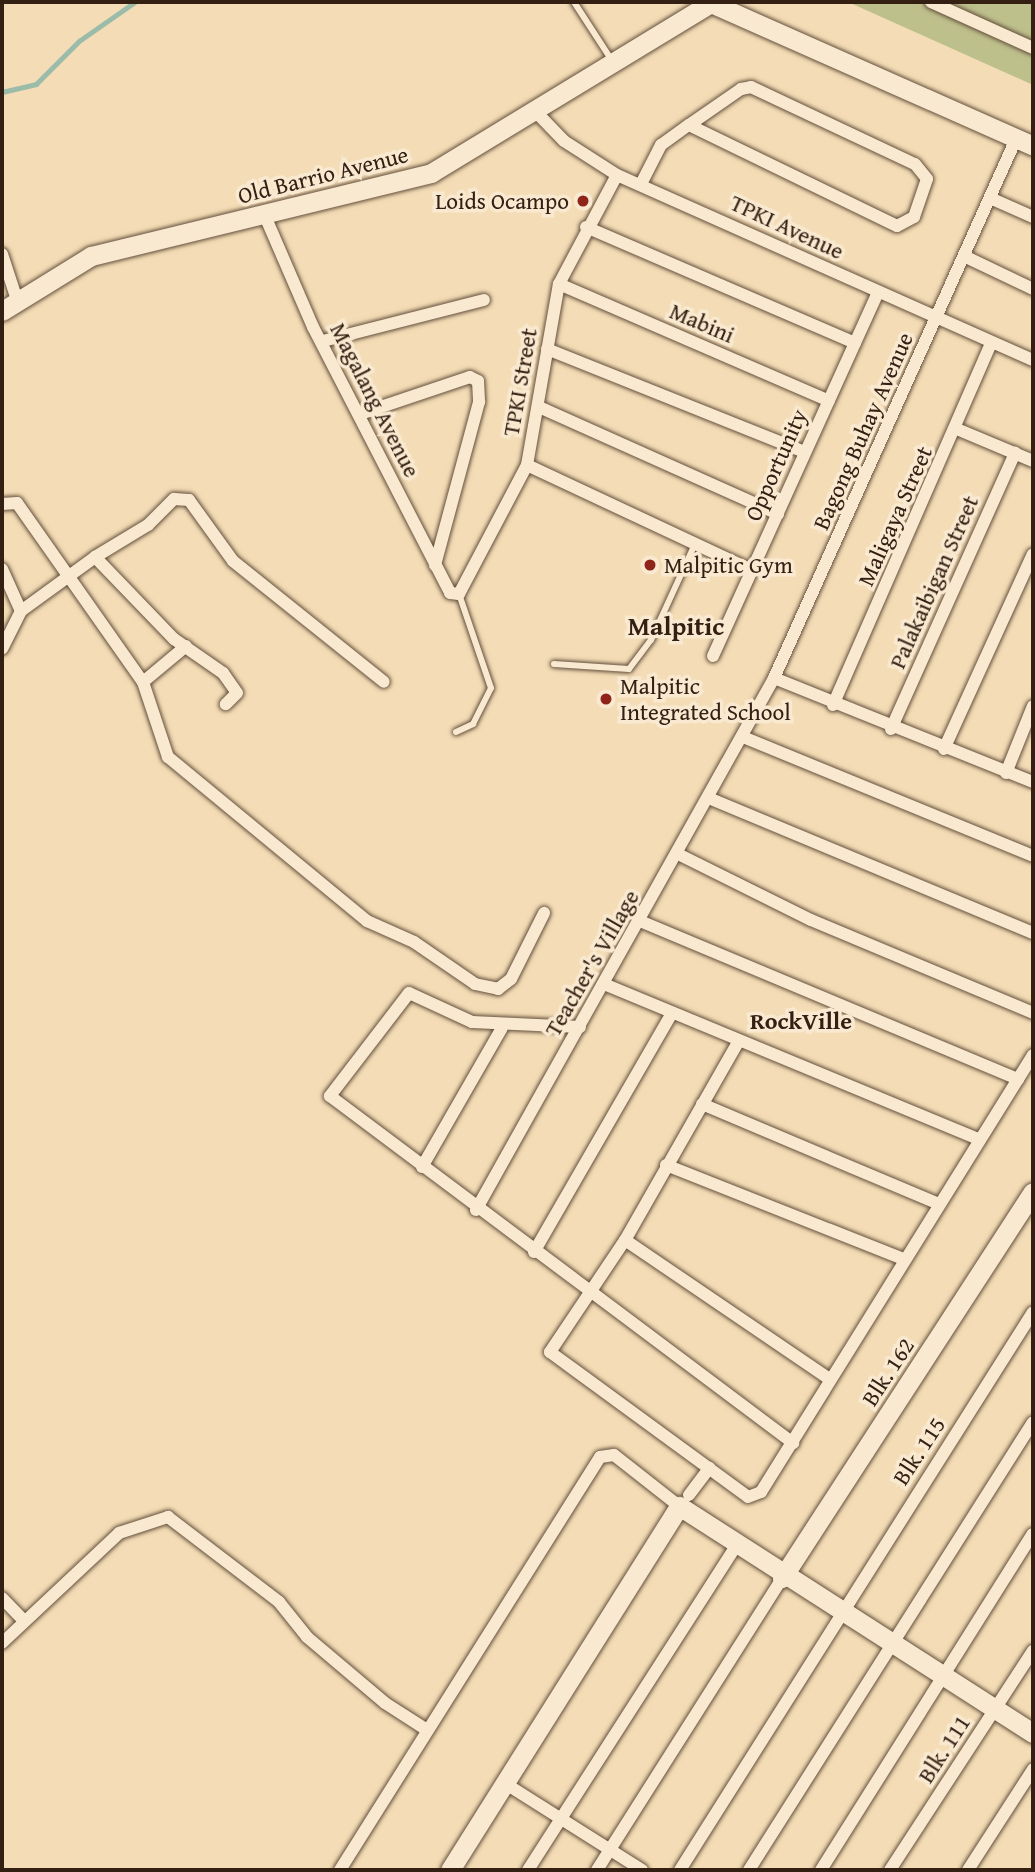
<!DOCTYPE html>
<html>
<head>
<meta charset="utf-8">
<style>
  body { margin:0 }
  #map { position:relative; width:1035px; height:1872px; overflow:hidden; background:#f4ddb6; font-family:"Gentium Book Plus",serif }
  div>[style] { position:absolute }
  .green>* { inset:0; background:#bec08c }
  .stream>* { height:4.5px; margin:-2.25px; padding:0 2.25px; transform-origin:2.25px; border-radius:2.25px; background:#9cbcaa }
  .roads { filter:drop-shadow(0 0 2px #644f3c) drop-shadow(0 0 2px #644f3c) }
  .lane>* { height:6px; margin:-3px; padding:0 3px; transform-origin:3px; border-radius:3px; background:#f8e9d0 }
  .street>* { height:12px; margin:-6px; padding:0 6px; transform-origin:6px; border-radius:6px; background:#f8e9d0 }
  .secondary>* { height:19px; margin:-9.5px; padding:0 9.5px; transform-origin:9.5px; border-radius:9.5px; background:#f8e9d0 }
  .dots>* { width:19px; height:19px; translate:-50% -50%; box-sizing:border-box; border:4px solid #f8e9d0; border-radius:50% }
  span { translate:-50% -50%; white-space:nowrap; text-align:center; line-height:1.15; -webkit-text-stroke:7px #f8e9d0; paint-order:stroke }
  .street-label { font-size:23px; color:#342013 }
  .poi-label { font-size:23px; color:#342013 }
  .right { translate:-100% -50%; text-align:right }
  .left { translate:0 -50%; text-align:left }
  .neighbourhood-label { font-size:24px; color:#342013; font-weight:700 }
  .quarter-label { font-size:26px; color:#342013; font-weight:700 }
  .frame { position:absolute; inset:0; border:4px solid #342013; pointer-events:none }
</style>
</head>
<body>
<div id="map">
  <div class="green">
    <div style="clip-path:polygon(848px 2px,1033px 2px,1033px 85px)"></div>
  </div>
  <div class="stream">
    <div style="left:2px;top:92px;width:35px;rotate:-13deg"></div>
    <div style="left:36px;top:84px;width:61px;rotate:-45deg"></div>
    <div style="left:79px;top:41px;width:68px;rotate:-34.9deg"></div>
  </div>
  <div class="roads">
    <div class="lane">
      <div style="left:574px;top:2px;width:68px;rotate:57deg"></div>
      <div style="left:554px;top:664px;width:75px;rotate:3.8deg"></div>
      <div style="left:629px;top:669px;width:36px;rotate:-53deg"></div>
      <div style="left:651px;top:640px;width:106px;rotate:-65.4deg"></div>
      <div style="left:456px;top:732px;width:19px;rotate:-25deg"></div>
      <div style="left:473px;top:724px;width:40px;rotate:-63.4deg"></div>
      <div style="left:491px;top:688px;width:99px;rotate:-108.8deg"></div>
    </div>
    <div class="street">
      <div style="left:931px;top:2px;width:112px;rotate:24.3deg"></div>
      <div style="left:536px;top:112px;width:40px;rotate:46deg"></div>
      <div style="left:564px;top:141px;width:63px;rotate:32.7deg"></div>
      <div style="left:617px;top:175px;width:455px;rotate:24deg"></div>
      <div style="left:641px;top:184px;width:44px;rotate:-62.9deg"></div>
      <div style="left:661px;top:145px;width:34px;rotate:-36deg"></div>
      <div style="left:689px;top:125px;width:63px;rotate:-34.7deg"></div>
      <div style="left:741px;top:89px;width:10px;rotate:-11deg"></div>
      <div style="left:751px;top:87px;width:181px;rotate:25.2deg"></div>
      <div style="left:915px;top:164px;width:19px;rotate:51deg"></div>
      <div style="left:927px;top:179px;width:40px;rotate:108.9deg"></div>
      <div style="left:914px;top:217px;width:19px;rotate:152deg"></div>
      <div style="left:897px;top:226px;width:231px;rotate:-154.1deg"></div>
      <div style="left:990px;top:198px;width:47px;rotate:23.8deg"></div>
      <div style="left:265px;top:216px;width:121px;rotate:66.6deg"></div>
      <div style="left:313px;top:327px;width:299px;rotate:62.7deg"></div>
      <div style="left:450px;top:593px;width:9px;rotate:6deg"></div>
      <div style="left:459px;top:594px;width:146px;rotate:-62.2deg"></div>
      <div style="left:527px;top:465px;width:184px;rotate:-80deg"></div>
      <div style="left:559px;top:284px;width:123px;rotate:-62deg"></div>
      <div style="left:586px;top:227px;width:293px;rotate:23.3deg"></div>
      <div style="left:2px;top:254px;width:48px;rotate:71.9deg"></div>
      <div style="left:966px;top:257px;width:74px;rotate:25.5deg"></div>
      <div style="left:559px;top:284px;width:294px;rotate:23.4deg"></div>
      <div style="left:323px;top:341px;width:166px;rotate:-14.3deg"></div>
      <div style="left:547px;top:349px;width:277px;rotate:21.8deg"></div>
      <div style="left:539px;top:407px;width:262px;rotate:24.1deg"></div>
      <div style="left:360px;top:414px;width:116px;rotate:-18.6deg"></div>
      <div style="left:470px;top:377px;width:9px;rotate:27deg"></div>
      <div style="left:478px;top:381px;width:21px;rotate:87deg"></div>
      <div style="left:479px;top:402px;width:169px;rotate:105.1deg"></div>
      <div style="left:957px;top:429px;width:82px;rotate:22.8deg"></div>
      <div style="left:527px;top:465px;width:247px;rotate:25.1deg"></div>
      <div style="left:2px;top:504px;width:15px;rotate:-4deg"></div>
      <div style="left:17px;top:503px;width:219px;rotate:54.9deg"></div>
      <div style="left:143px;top:682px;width:56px;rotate:-39.9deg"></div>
      <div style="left:95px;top:557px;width:62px;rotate:-31.1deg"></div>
      <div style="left:148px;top:525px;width:37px;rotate:-45deg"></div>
      <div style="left:174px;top:499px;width:15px;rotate:4deg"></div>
      <div style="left:189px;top:500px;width:75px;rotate:54.2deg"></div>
      <div style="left:233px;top:561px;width:193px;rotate:38.7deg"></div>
      <div style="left:2px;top:569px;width:46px;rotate:65.7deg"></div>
      <div style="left:21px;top:611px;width:42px;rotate:116.6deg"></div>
      <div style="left:21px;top:611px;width:92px;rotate:-36.1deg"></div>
      <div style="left:95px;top:557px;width:114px;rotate:46.1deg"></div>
      <div style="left:174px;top:639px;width:60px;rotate:34.8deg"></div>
      <div style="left:223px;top:673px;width:24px;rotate:55deg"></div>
      <div style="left:237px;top:693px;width:16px;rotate:135deg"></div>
      <div style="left:713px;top:656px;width:400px;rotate:-65.6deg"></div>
      <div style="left:774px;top:678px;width:279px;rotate:21.9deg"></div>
      <div style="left:143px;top:682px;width:79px;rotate:71.6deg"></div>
      <div style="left:168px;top:757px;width:258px;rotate:39.5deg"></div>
      <div style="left:367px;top:921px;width:51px;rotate:24.1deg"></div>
      <div style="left:414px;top:942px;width:74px;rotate:34.5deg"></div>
      <div style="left:475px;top:984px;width:24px;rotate:12deg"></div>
      <div style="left:498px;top:989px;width:16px;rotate:-38deg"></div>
      <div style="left:511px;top:979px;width:74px;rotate:-63.4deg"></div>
      <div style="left:833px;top:705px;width:395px;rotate:-66.4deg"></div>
      <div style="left:891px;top:729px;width:303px;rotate:-65.8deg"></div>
      <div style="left:743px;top:737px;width:313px;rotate:22.3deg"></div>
      <div style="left:944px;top:749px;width:214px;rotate:-65.5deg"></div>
      <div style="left:1006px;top:773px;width:72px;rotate:-68.1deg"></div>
      <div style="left:711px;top:799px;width:349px;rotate:22.6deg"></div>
      <div style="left:678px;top:854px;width:148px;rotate:26.4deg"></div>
      <div style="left:811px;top:920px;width:241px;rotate:22.7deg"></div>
      <div style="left:640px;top:921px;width:410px;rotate:22.7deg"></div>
      <div style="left:604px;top:984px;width:405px;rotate:22.5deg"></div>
      <div style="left:580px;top:1027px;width:108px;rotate:-177.3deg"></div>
      <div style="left:472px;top:1022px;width:69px;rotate:-155.3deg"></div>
      <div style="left:409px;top:993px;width:130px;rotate:127.5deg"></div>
      <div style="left:330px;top:1096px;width:579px;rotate:36.85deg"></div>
      <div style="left:737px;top:1044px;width:226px;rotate:119.7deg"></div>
      <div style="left:625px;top:1240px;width:135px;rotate:123.8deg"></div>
      <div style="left:550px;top:1352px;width:245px;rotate:36.2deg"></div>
      <div style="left:748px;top:1497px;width:14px;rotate:-21deg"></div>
      <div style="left:761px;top:1492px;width:515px;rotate:-58.1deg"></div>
      <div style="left:702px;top:1104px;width:254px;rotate:22.9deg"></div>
      <div style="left:666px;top:1165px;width:255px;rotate:21.6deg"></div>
      <div style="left:422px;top:1167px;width:160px;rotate:-60.1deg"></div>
      <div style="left:476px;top:1210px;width:610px;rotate:-60.74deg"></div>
      <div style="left:774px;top:678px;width:591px;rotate:-65.82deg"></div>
      <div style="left:625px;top:1240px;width:245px;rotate:34.2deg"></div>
      <div style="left:534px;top:1252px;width:274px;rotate:-60deg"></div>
      <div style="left:689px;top:1495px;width:34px;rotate:-53deg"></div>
      <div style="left:2px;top:1598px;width:32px;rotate:46deg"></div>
      <div style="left:2px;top:1643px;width:161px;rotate:-43.2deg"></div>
      <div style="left:119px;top:1533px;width:52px;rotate:-18.1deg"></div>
      <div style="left:168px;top:1517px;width:140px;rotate:37.4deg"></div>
      <div style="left:279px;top:1602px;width:45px;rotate:51.3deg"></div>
      <div style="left:307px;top:1637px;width:102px;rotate:40.2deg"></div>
      <div style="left:385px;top:1703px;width:46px;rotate:32.7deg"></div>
      <div style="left:506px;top:1784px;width:161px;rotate:32.3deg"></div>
      <div style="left:340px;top:1870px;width:488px;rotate:-57.8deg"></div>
      <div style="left:600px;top:1457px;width:14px;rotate:-8deg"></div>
      <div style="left:614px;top:1455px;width:83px;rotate:38.1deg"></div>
      <div style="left:528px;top:1870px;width:385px;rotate:-57.3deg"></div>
      <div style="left:597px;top:1870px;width:346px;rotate:-57.6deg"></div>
      <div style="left:680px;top:1870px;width:660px;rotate:-57.68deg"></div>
      <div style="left:749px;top:1870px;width:530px;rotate:-57.63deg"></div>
      <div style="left:821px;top:1870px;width:397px;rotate:-57.8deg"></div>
      <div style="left:890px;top:1870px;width:262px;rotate:-56.9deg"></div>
      <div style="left:968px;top:1870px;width:120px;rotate:-57.2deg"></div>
    </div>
    <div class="secondary">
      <div style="left:2px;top:311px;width:105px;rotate:-31.7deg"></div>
      <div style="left:91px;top:256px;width:350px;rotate:-13.7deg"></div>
      <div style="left:431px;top:173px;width:328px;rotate:-31.3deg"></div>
      <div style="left:711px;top:3px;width:352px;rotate:23.9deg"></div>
      <div style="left:782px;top:1578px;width:460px;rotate:-57deg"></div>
      <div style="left:450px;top:1870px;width:430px;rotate:-57.8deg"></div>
      <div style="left:679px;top:1506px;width:421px;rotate:32.7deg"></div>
    </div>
  </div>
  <div class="dots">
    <div style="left:583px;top:201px;background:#8f2418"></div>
    <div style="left:650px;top:565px;background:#8f2418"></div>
    <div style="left:606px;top:699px;background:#8f2418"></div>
  </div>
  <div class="street-label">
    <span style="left:323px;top:175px;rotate:-14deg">Old Barrio Avenue</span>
    <span style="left:787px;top:227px;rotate:25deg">TPKI Avenue</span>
    <span style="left:702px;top:323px;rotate:23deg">Mabini</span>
    <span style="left:520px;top:382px;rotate:-80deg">TPKI Street</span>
    <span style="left:375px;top:400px;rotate:63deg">Magalang Avenue</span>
    <span style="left:863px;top:431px;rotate:-66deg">Bagong Buhay Avenue</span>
    <span style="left:776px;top:465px;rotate:-66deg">Opportunity</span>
    <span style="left:895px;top:516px;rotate:-66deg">Maligaya Street</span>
    <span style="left:934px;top:582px;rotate:-66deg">Palakaibigan Street</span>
    <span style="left:592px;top:963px;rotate:-60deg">Teacher's Village</span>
    <span style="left:888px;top:1372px;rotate:-57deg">Blk. 162</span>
    <span style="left:919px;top:1451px;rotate:-57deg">Blk. 115</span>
    <span style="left:944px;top:1749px;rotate:-57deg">Blk. 111</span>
  </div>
  <div class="poi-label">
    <span class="right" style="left:569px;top:201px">Loids Ocampo</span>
    <span class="left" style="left:664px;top:565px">Malpitic Gym</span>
    <span class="left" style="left:620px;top:699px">Malpitic<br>Integrated School</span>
  </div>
  <div class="neighbourhood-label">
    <span style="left:801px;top:1021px">RockVille</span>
  </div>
  <div class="quarter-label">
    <span style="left:676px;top:626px">Malpitic</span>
  </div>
  <div class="frame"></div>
</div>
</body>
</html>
